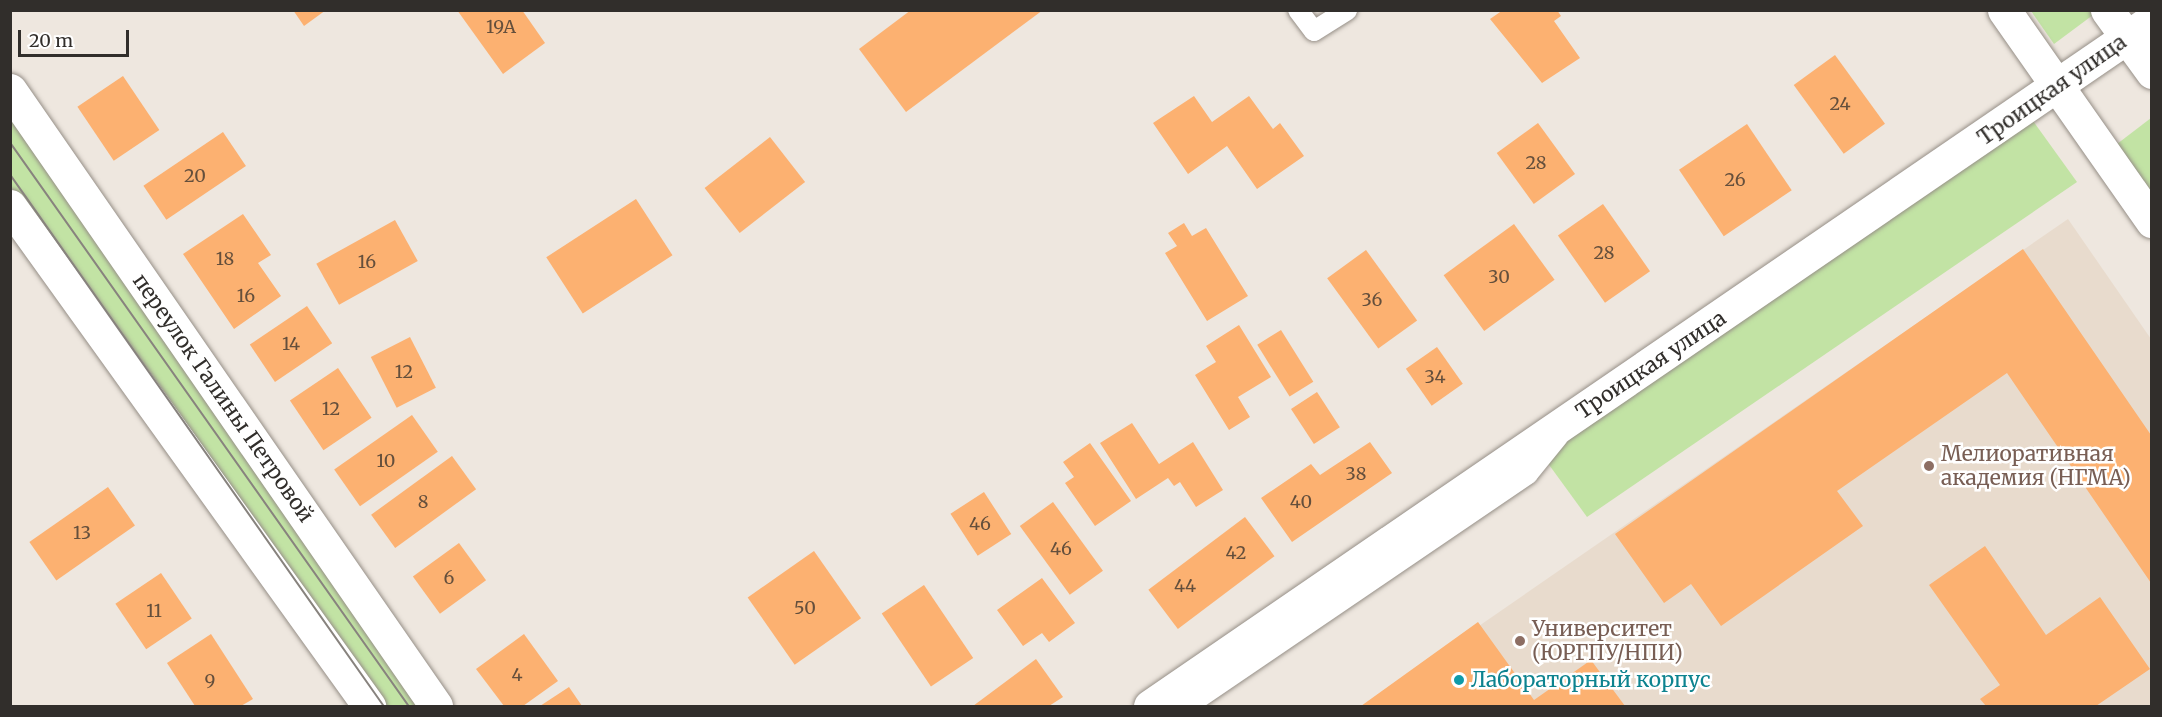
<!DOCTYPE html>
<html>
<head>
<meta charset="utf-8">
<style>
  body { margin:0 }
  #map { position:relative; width:2162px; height:717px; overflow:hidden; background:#eee7df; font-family:Merriweather,serif }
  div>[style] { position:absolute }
  .built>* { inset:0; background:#e8dbcd }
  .green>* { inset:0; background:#c2e3a4 }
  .building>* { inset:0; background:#fcb171; transform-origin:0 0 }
  .roads { filter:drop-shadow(0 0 2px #968f87) drop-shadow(0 0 2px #968f87) }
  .service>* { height:20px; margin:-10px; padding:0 10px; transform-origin:10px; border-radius:10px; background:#fff }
  .minor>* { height:33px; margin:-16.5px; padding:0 16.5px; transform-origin:16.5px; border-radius:16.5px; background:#fff }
  .tertiary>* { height:33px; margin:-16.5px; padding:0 16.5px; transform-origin:16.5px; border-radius:16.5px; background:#fff }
  .secondary>* { height:33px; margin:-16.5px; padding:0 16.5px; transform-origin:16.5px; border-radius:16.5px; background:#fff }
  .tram>* { height:1.5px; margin:-0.75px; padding:0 0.75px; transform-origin:0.75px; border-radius:0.75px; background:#88837e }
  .dots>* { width:16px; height:16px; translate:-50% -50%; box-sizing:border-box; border:3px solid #fff; border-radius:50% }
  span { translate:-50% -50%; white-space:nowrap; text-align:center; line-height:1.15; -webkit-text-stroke:5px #fff; paint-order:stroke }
  .number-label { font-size:18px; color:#644f3c }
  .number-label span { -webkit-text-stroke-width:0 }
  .street-label { font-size:21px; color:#312e2b }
  .education-label { font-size:21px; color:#785e54 }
  .left { translate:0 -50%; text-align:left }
  .culture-label { font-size:21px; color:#0d838f }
  .frame { position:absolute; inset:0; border:12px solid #312e2b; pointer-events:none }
  .scale { position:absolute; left:18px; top:30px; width:111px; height:27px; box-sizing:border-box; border:3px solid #312e2b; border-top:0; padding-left:8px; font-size:18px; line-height:21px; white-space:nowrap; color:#312e2b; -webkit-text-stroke:4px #fff; paint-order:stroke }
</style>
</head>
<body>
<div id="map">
  <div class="built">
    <div style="clip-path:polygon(2068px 219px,2151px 339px,2151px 706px,1363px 706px)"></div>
  </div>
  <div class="green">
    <div style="clip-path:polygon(2031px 11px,2090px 11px,2093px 15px,2054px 44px)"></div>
    <div style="clip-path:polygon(10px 116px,421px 706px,378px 706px,11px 187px)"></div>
    <div style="clip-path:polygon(2031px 118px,2077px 182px,1587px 517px,1547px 462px,1571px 428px)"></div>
    <div style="clip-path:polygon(2151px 118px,2151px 193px,2117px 144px)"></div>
  </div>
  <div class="building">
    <div style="clip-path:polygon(293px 10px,326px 10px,304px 26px)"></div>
    <div style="clip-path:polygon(457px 10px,522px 10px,545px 43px,503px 74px)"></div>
    <div style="clip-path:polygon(911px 10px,1043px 10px,906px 112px,859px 49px)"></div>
    <div style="clip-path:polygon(1503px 10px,1557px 10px,1561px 16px,1554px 21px,1580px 58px,1542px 83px,1490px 19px)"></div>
    <div style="left:1835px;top:55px;width:85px;height:51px;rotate:54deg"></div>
    <div style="left:123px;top:76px;width:65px;height:55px;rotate:56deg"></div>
    <div style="clip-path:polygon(1194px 96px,1212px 122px,1249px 96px,1273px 129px,1280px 123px,1304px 156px,1257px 189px,1227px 146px,1188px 174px,1153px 123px)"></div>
    <div style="left:1538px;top:123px;width:63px;height:51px;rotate:54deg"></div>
    <div style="left:1747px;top:124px;width:80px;height:82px;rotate:56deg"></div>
    <div style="left:223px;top:132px;width:41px;height:96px;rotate:56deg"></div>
    <div style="left:770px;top:137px;width:57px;height:83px;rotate:52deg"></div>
    <div style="left:636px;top:199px;width:67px;height:107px;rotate:57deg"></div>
    <div style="left:1603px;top:204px;width:82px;height:55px;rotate:55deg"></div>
    <div style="clip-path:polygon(243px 214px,271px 255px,258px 263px,281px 296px,234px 329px,183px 254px)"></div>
    <div style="left:395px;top:220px;width:47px;height:90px;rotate:61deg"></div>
    <div style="clip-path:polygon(1184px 223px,1192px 236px,1206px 228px,1248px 296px,1207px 321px,1165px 253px,1177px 246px,1168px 233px)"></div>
    <div style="left:1514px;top:224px;width:69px;height:87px;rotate:54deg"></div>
    <div style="clip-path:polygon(2023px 249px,2151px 435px,2151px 583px,2007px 373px,1837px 491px,1863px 526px,1721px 626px,1691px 584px,1664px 603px,1615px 534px)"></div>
    <div style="left:1366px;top:250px;width:87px;height:48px;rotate:54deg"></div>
    <div style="left:307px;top:306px;width:45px;height:69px;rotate:56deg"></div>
    <div style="clip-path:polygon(1239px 325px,1271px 377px,1238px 397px,1250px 417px,1229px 430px,1195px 375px,1216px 362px,1206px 346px)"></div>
    <div style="left:1281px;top:330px;width:61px;height:28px;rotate:58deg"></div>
    <div style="left:410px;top:337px;width:57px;height:44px;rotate:63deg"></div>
    <div style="left:1437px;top:347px;width:45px;height:38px;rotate:55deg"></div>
    <div style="left:338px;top:368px;width:60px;height:58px;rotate:56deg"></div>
    <div style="left:1317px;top:392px;width:42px;height:31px;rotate:57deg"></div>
    <div style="left:412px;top:415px;width:45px;height:95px;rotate:55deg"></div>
    <div style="clip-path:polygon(1132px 423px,1159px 464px,1193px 442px,1223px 490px,1196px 507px,1180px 482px,1174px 486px,1168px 478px,1136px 499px,1100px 443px)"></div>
    <div style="clip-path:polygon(1370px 442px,1392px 473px,1292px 542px,1261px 498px,1311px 464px,1320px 475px)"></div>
    <div style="clip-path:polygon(1090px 443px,1131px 501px,1095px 526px,1065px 483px,1074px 477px,1063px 462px)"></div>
    <div style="left:452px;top:456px;width:41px;height:100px;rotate:54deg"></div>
    <div style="left:108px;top:487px;width:47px;height:96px;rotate:55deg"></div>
    <div style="left:984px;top:492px;width:50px;height:40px;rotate:57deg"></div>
    <div style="left:1053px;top:502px;width:85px;height:41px;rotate:54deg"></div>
    <div style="left:1245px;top:517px;width:49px;height:121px;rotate:53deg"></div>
    <div style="left:459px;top:543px;width:46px;height:57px;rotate:54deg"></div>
    <div style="clip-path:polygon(1985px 546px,2046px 635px,2100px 597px,2150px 669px,2096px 706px,1986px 706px,1980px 699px,2000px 685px,1929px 585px)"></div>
    <div style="left:814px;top:551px;width:82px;height:81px;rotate:55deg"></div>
    <div style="left:161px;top:573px;width:55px;height:55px;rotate:56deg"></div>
    <div style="clip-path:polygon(1042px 578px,1075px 623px,1049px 642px,1042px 633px,1023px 646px,997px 610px)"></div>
    <div style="left:924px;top:585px;width:88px;height:51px;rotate:56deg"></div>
    <div style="clip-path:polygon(1478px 622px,1534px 700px,1591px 660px,1625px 706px,1361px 706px)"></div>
    <div style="clip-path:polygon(211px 634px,253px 699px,241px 706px,195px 706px,167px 663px)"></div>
    <div style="clip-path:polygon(524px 634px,558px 681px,523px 706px,504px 706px,476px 669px)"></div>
    <div style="clip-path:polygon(1036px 659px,1063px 697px,1049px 706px,973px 706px)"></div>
    <div style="clip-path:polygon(569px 687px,582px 706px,540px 706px)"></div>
  </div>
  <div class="roads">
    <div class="service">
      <div style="left:1298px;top:10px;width:26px;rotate:53deg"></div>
      <div style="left:1314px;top:31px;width:39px;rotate:-32deg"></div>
      <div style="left:1187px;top:706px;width:412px;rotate:-34.2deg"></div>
      <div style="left:1528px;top:474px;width:48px;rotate:-51deg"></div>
    </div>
    <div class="minor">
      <div style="left:2127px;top:37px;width:30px;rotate:-34deg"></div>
      <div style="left:10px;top:90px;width:749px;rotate:55.33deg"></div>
      <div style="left:10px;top:206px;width:616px;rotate:54.32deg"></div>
    </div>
    <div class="tertiary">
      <div style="left:1150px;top:706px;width:1184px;rotate:-34.4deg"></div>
    </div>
    <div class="secondary">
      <div style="left:2004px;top:10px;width:258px;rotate:55deg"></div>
      <div style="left:2107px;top:10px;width:77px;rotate:54deg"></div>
    </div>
  </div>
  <div class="tram">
    <div style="left:10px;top:142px;width:691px;rotate:54.72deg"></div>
    <div style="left:10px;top:174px;width:650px;rotate:54.89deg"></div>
  </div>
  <div class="dots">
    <div style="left:1929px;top:466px;background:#8d6e63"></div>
    <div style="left:1520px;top:641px;background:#8d6e63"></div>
    <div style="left:1459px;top:680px;background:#0f9aa8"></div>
  </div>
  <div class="number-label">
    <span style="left:501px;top:27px">19А</span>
    <span style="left:1840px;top:104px">24</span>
    <span style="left:1536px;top:163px">28</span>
    <span style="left:195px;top:176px">20</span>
    <span style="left:1735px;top:180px">26</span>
    <span style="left:1604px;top:253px">28</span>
    <span style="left:225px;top:259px">18</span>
    <span style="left:367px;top:262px">16</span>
    <span style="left:1499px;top:277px">30</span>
    <span style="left:246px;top:296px">16</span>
    <span style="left:1372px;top:300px">36</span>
    <span style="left:291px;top:344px">14</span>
    <span style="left:404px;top:372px">12</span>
    <span style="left:1435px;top:377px">34</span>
    <span style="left:331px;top:409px">12</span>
    <span style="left:386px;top:461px">10</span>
    <span style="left:1356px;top:474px">38</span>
    <span style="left:423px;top:502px">8</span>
    <span style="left:1301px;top:502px">40</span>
    <span style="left:980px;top:524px">46</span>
    <span style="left:82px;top:533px">13</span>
    <span style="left:1061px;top:549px">46</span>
    <span style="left:1236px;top:553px">42</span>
    <span style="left:449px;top:578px">6</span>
    <span style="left:1185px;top:586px">44</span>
    <span style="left:805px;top:608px">50</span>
    <span style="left:154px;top:611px">11</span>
    <span style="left:517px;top:675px">4</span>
    <span style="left:210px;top:681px">9</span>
  </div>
  <div class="street-label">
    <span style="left:2052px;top:90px;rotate:-35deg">Троицкая улица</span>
    <span style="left:1651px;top:365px;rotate:-34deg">Троицкая улица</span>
    <span style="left:223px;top:398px;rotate:55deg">переулок Галины Петровой</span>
  </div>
  <div class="education-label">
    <span class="left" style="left:1941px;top:466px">Мелиоративная<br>академия (НГМА)</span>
    <span class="left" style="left:1532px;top:641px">Университет<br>(ЮРГПУ/НПИ)</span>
  </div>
  <div class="culture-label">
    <span class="left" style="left:1471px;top:680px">Лабораторный корпус</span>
  </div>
  <div class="frame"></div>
  <div class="scale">20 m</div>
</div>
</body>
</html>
